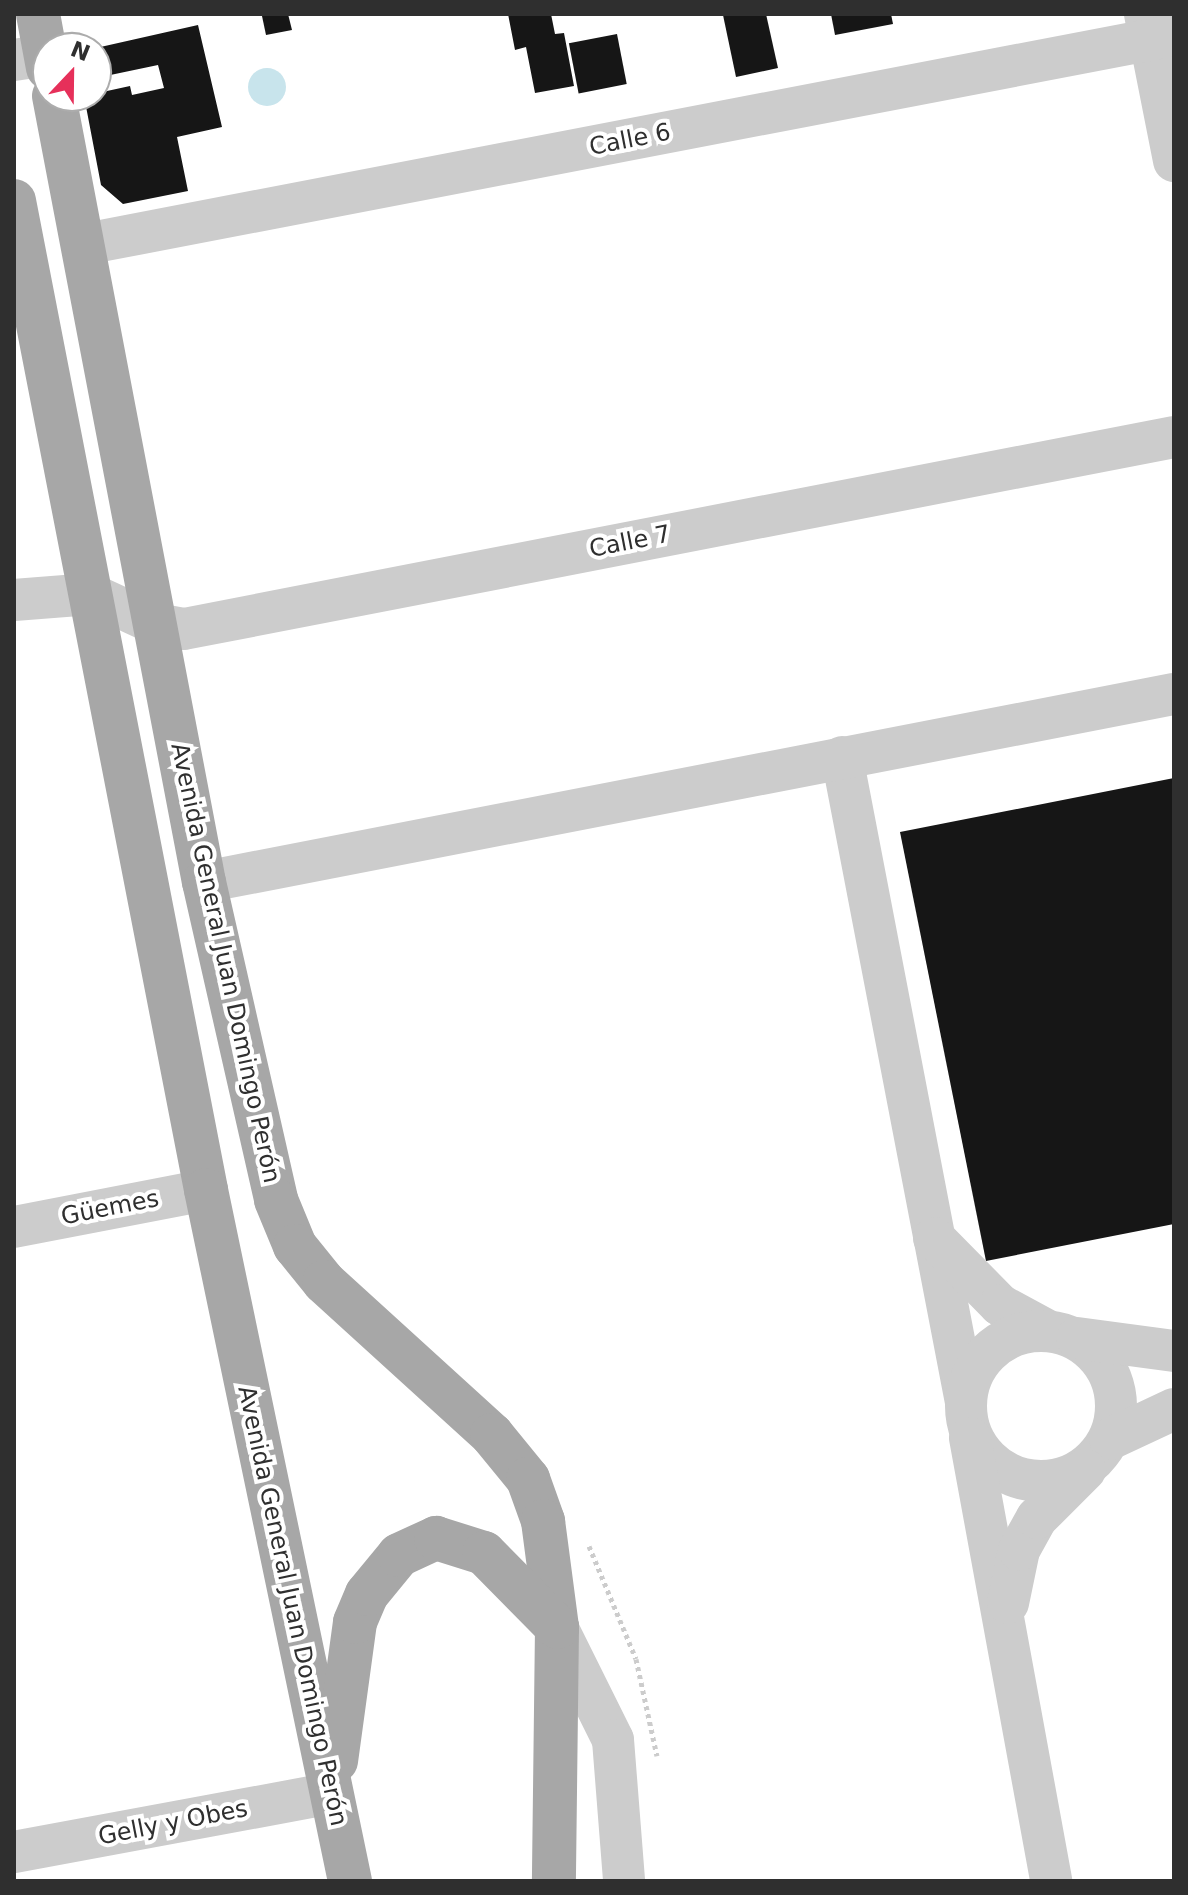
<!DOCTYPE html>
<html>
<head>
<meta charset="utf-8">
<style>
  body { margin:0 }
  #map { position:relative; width:1188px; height:1895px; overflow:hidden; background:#fff; font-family:"DejaVu Sans",sans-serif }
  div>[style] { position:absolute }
  .water>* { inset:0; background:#c8e4ec }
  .round { border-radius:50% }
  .building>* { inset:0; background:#161616; transform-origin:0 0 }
  .path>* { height:5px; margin-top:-2.5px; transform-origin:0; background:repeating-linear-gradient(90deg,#ccc 0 4px,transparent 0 8px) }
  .minor>* { height:42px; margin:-21px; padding:0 21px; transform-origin:21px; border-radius:21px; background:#ccc }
  .minor>.ring { margin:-21px; padding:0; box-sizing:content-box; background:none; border:42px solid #ccc; border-radius:50% }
  .major>* { height:44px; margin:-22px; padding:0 22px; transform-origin:22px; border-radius:22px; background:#a7a7a7 }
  span { translate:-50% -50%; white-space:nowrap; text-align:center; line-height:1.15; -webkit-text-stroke:8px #fff; paint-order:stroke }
  .street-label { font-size:24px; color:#2f2f2f }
  .frame { position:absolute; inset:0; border:16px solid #2f2f2f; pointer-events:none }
  .north { position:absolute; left:32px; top:32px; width:80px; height:80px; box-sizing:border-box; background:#fff; border:2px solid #acacac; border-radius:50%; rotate:22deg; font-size:22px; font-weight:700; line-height:32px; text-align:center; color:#2f2f2f }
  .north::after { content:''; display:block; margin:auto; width:28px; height:36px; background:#e6305a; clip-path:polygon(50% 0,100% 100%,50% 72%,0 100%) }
</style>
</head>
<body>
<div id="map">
  <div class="water">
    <div class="round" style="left:248px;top:68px;width:38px;height:38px"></div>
  </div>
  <div class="building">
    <div style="clip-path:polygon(288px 14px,292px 30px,266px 35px,262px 16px)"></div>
    <div style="clip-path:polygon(508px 14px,551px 14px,555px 34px,564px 33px,574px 86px,535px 93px,526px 47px,515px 50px)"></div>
    <div style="clip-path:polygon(766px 14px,778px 68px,736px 77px,723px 15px)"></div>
    <div style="clip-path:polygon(831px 14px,891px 14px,893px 24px,835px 35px)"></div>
    <div style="clip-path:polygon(198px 25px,222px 127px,177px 137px,188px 191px,123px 204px,101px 185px,84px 96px,130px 86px,132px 95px,164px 88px,158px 65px,96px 78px,96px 48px)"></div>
    <div style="left:617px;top:34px;width:51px;height:49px;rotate:79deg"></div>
    <div style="clip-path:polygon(1174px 778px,1174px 1224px,986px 1261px,900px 832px)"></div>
  </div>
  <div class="path">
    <div style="left:589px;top:1546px;width:122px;rotate:67.4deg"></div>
    <div style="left:636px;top:1659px;width:99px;rotate:77.8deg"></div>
  </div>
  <div class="minor">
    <div style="left:1145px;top:14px;width:150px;rotate:78.8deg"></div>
    <div style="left:14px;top:60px;width:31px;rotate:-9deg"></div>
    <div style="left:85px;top:244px;width:1109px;rotate:-10.86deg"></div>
    <div style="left:14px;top:600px;width:77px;rotate:-4.5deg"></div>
    <div style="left:91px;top:594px;width:72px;rotate:24.8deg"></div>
    <div style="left:156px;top:624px;width:28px;rotate:10deg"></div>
    <div style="left:184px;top:629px;width:1008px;rotate:-10.98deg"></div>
    <div style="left:842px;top:757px;width:657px;rotate:79.12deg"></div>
    <div style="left:204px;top:882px;width:988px;rotate:-10.97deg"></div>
    <div style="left:14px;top:1227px;width:196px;rotate:-10.9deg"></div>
    <div style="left:934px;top:1238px;width:94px;rotate:45.4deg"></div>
    <div style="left:1000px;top:1305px;width:52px;rotate:28.5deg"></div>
    <div class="ring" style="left:966px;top:1331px;width:108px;height:108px"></div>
    <div style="left:1077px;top:1338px;width:98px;rotate:7.6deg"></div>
    <div style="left:970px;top:1438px;width:450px;rotate:79.6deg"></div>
    <div style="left:1110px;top:1439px;width:71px;rotate:-25.1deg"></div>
    <div style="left:1008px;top:1603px;width:54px;rotate:-78.3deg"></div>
    <div style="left:1019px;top:1550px;width:37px;rotate:-61deg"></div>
    <div style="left:1037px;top:1518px;width:68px;rotate:-45deg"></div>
    <div style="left:557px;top:1627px;width:126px;rotate:63.6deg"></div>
    <div style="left:613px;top:1740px;width:141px;rotate:85.5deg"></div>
    <div style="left:14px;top:1852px;width:323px;rotate:-10.5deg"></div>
  </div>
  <div class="major">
    <div style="left:38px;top:14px;width:55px;rotate:79.5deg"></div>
    <div style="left:54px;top:96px;width:800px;rotate:79.2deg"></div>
    <div style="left:204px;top:882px;width:326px;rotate:77.2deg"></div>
    <div style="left:276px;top:1200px;width:50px;rotate:67.6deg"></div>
    <div style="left:295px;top:1246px;width:46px;rotate:51.1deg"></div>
    <div style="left:324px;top:1282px;width:227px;rotate:42.3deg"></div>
    <div style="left:492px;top:1435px;width:57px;rotate:50.7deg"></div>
    <div style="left:528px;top:1479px;width:45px;rotate:70.3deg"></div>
    <div style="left:543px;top:1521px;width:107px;rotate:82.5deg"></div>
    <div style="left:557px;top:1627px;width:254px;rotate:90.7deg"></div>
    <div style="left:14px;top:201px;width:1007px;rotate:79.01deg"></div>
    <div style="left:206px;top:1190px;width:706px;rotate:78.23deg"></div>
    <div style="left:336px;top:1761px;width:140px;rotate:-82.2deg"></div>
    <div style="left:355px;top:1622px;width:30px;rotate:-67deg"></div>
    <div style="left:367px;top:1594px;width:50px;rotate:-50.6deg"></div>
    <div style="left:399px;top:1555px;width:41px;rotate:-24.7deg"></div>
    <div style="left:436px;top:1538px;width:50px;rotate:17.4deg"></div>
    <div style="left:484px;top:1553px;width:104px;rotate:45.4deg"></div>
  </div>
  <div class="street-label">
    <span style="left:630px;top:140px;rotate:-11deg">Calle 6</span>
    <span style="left:630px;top:542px;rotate:-11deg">Calle 7</span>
    <span style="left:225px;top:963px;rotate:78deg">Avenida General Juan Domingo Perón</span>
    <span style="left:110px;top:1208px;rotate:-11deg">Güemes</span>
    <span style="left:292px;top:1606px;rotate:78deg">Avenida General Juan Domingo Perón</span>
    <span style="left:173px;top:1823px;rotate:-11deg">Gelly y Obes</span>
  </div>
  <div class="frame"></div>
  <div class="north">N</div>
</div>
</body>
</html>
